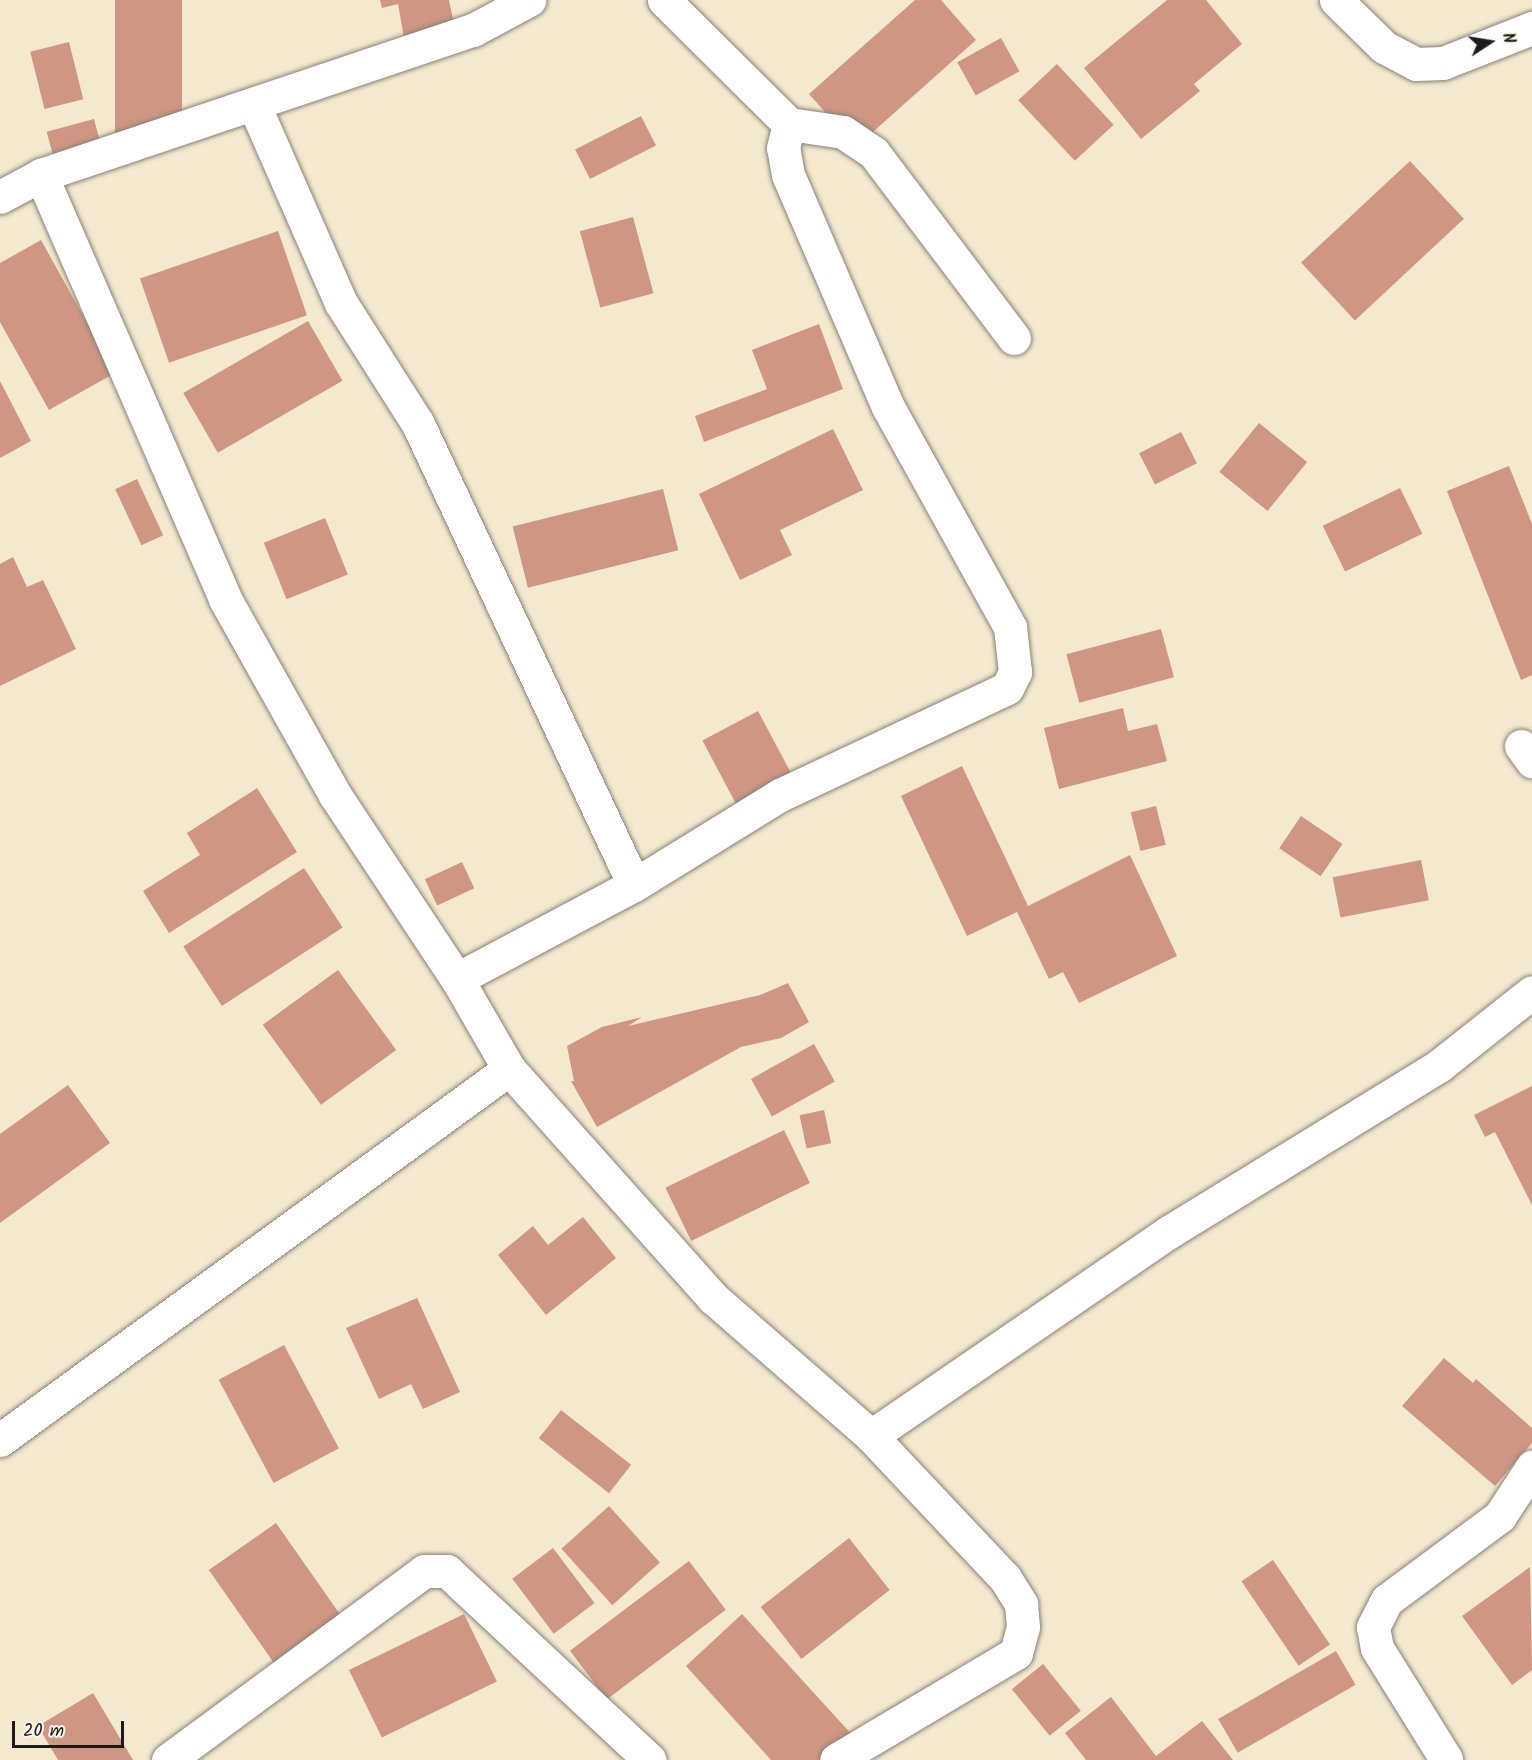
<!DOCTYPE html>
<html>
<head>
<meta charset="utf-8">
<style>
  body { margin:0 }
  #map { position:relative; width:1532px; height:1760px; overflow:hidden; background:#f4e8cf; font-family:Kalam,sans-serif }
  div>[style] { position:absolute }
  .building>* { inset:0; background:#cf9683; transform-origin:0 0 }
  .roads { filter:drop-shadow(0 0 2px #888276) drop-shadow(0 0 2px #888276) }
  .street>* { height:33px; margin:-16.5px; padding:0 16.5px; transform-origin:16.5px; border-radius:16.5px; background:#fff }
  span { translate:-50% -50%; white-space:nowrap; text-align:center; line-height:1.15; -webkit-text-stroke:4.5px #fbf7ec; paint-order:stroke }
  .north { position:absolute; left:1460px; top:12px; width:60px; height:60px; -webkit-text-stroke:4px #fbf7ec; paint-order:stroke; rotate:78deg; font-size:16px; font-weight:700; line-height:24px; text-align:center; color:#1c1c1c }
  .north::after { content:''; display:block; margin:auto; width:21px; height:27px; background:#1c1c1c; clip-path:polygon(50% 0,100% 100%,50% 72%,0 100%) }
  .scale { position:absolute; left:12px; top:1721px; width:112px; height:27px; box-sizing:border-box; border:3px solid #1c1c1c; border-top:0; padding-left:8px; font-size:18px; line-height:21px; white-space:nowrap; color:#1c1c1c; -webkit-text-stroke:4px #fbf7ec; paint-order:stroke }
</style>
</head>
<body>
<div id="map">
  <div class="building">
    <div style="left:115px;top:0;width:67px;height:140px"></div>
    <div style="clip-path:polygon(380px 0,449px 0,456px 34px,405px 44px,398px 4px,382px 8px)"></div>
    <div style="clip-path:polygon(915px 0,941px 0,976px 40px,856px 147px,809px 94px)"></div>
    <div style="clip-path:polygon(1167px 0,1206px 0,1242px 44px,1194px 84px,1200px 91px,1141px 139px,1084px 68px)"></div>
    <div style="left:1001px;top:38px;width:38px;height:50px;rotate:61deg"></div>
    <div style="left:69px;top:42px;width:59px;height:40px;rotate:76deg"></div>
    <div style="left:1057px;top:64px;width:83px;height:53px;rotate:47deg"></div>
    <div style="left:641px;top:116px;width:33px;height:74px;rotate:63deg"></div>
    <div style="left:94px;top:119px;width:30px;height:49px;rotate:75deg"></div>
    <div style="left:1410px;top:161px;width:79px;height:149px;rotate:47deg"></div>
    <div style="left:633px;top:217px;width:79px;height:55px;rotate:75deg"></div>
    <div style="left:278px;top:231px;width:89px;height:146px;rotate:71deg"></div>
    <div style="clip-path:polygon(41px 240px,115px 373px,49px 410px,0 322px,0 263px)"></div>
    <div style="left:308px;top:321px;width:69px;height:144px;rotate:60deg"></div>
    <div style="clip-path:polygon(819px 324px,843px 389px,704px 442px,695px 416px,767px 389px,752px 350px)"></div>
    <div style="clip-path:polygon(0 381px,31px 441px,0 458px)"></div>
    <div style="left:1259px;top:423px;width:62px;height:63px;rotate:39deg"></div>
    <div style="clip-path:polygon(833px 429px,863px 490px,780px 530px,792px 555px,740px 580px,699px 494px)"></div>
    <div style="left:1181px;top:432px;width:35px;height:47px;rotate:63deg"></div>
    <div style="clip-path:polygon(1509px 466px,1532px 524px,1532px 675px,1521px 680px,1447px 491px)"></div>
    <div style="left:137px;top:479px;width:62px;height:24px;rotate:65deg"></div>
    <div style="left:1400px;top:488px;width:51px;height:86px;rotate:64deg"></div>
    <div style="left:663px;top:489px;width:63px;height:155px;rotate:76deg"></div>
    <div style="left:325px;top:518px;width:61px;height:66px;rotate:68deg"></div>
    <div style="clip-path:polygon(13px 557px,27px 587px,43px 580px,76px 649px,0 686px,0 564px)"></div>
    <div style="left:1161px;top:629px;width:50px;height:98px;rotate:75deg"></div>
    <div style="clip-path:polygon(1123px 708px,1128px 731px,1157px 724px,1167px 761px,1059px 789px,1044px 728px)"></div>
    <div style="left:758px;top:711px;width:82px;height:63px;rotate:62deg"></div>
    <div style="clip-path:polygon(962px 766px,1028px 906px,1130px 855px,1177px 956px,1079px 1003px,1063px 972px,1049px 979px,1017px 912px,967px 936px,901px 796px)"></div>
    <div style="clip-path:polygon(257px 788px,297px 852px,169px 933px,143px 891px,200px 855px,187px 833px)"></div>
    <div style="left:1156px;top:806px;width:40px;height:26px;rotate:76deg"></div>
    <div style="left:1301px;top:816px;width:50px;height:39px;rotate:34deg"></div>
    <div style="left:1421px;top:860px;width:41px;height:90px;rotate:79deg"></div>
    <div style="left:462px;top:862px;width:29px;height:41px;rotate:65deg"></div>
    <div style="left:304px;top:868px;width:71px;height:144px;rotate:57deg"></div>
    <div style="left:338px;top:970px;width:99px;height:93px;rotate:54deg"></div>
    <div style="clip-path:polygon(788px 983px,809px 1022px,781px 1038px,741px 1047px,597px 1127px,571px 1081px,574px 1081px,567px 1046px,602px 1027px,642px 1017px,628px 1026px,760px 995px)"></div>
    <div style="left:814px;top:1044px;width:43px;height:72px;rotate:61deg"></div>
    <div style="clip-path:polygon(68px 1085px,110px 1143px,0 1223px,0 1134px)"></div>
    <div style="clip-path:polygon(1532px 1086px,1532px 1205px,1495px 1132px,1485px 1137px,1474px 1115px)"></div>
    <div style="left:824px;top:1110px;width:34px;height:25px;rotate:78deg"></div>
    <div style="left:784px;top:1130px;width:59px;height:132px;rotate:64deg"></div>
    <div style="clip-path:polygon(583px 1217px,616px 1258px,546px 1315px,498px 1255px,533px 1226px,548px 1245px)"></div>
    <div style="clip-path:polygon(417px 1298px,460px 1392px,423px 1409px,411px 1384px,379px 1399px,346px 1328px)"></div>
    <div style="left:284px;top:1345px;width:117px;height:74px;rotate:62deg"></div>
    <div style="clip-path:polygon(1444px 1358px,1473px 1383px,1476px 1379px,1532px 1428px,1532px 1443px,1495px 1486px,1402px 1406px)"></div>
    <div style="left:561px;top:1410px;width:89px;height:36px;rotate:38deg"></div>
    <div style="left:609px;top:1506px;width:76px;height:64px;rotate:48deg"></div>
    <div style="left:276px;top:1523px;width:128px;height:82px;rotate:55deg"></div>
    <div style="left:849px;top:1538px;width:66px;height:112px;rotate:52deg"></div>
    <div style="left:553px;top:1548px;width:69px;height:51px;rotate:53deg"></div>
    <div style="left:1273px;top:1560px;width:102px;height:38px;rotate:56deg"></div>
    <div style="left:689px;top:1561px;width:61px;height:149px;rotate:53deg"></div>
    <div style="clip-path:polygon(1530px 1567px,1532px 1670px,1512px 1685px,1462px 1616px)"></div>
    <div style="left:464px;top:1614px;width:75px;height:128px;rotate:64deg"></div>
    <div style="clip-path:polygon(742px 1614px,854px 1737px,829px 1760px,771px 1760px,686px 1666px)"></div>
    <div style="left:1336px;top:1651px;width:39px;height:136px;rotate:60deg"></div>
    <div style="left:1043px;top:1664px;width:60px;height:40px;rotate:51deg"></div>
    <div style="clip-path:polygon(93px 1693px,133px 1760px,58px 1760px,38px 1726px)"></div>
    <div style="clip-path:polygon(1111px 1697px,1156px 1756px,1202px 1721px,1233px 1760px,1086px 1760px,1065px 1733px)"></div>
  </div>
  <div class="roads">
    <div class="street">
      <div style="left:664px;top:0;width:176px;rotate:44.8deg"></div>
      <div style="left:789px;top:124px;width:55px;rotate:8.4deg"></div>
      <div style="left:843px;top:132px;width:37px;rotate:34deg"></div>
      <div style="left:874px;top:153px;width:232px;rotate:52.9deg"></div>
      <div style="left:1336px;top:0;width:67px;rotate:44.4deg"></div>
      <div style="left:1384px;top:47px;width:36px;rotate:28deg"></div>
      <div style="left:1416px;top:64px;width:27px;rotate:-2deg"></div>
      <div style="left:1443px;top:63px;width:96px;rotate:-21.5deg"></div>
      <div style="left:254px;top:105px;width:216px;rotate:66.3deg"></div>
      <div style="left:341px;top:303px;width:143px;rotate:57.5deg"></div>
      <div style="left:418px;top:424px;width:509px;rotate:64.89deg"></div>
      <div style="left:41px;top:175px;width:462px;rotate:66.5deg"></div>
      <div style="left:225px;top:599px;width:225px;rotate:60.7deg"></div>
      <div style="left:335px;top:795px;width:221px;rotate:56.5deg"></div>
      <div style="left:457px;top:979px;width:104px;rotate:60deg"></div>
      <div style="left:509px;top:1069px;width:307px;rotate:48.3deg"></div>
      <div style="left:713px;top:1298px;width:210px;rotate:41.1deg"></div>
      <div style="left:871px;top:1436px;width:195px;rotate:46.7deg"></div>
      <div style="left:1005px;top:1578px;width:31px;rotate:58deg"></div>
      <div style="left:1021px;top:1604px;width:23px;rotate:85deg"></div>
      <div style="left:1023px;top:1627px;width:27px;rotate:105deg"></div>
      <div style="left:1016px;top:1653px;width:209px;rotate:149.3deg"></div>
      <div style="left:0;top:197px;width:47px;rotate:-28.2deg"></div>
      <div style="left:41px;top:175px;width:456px;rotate:-18.6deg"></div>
      <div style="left:473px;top:30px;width:64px;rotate:-28.2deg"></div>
      <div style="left:1521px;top:746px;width:19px;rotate:54deg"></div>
      <div style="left:457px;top:979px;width:200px;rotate:-28deg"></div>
      <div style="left:634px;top:885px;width:172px;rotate:-31.7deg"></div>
      <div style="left:780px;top:795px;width:251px;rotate:-25.2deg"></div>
      <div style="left:1007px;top:688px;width:18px;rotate:-63deg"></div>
      <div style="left:1015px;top:672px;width:45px;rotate:-96.3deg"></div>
      <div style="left:1010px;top:627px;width:252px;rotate:-119deg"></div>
      <div style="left:888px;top:407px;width:253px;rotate:-113.3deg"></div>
      <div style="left:788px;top:175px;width:27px;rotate:-100deg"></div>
      <div style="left:783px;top:148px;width:25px;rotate:-76deg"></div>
      <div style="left:871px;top:1436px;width:361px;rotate:-34.4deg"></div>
      <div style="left:1169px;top:1232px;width:318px;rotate:-31.6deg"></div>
      <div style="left:1440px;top:1065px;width:117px;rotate:-38.4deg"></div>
      <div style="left:0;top:1440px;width:630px;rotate:-36.09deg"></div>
      <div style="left:1446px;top:1759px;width:131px;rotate:-121.9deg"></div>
      <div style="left:1377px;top:1648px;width:21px;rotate:-101deg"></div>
      <div style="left:1373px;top:1627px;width:30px;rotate:-63deg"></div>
      <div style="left:1387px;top:1600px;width:141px;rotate:-36.6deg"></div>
      <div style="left:1500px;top:1516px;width:59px;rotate:-56.9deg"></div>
      <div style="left:168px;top:1760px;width:318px;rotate:-36.4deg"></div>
      <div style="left:424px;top:1571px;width:23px"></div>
      <div style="left:447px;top:1571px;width:277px;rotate:43deg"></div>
    </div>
  </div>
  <div class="north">N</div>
  <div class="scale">20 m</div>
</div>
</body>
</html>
